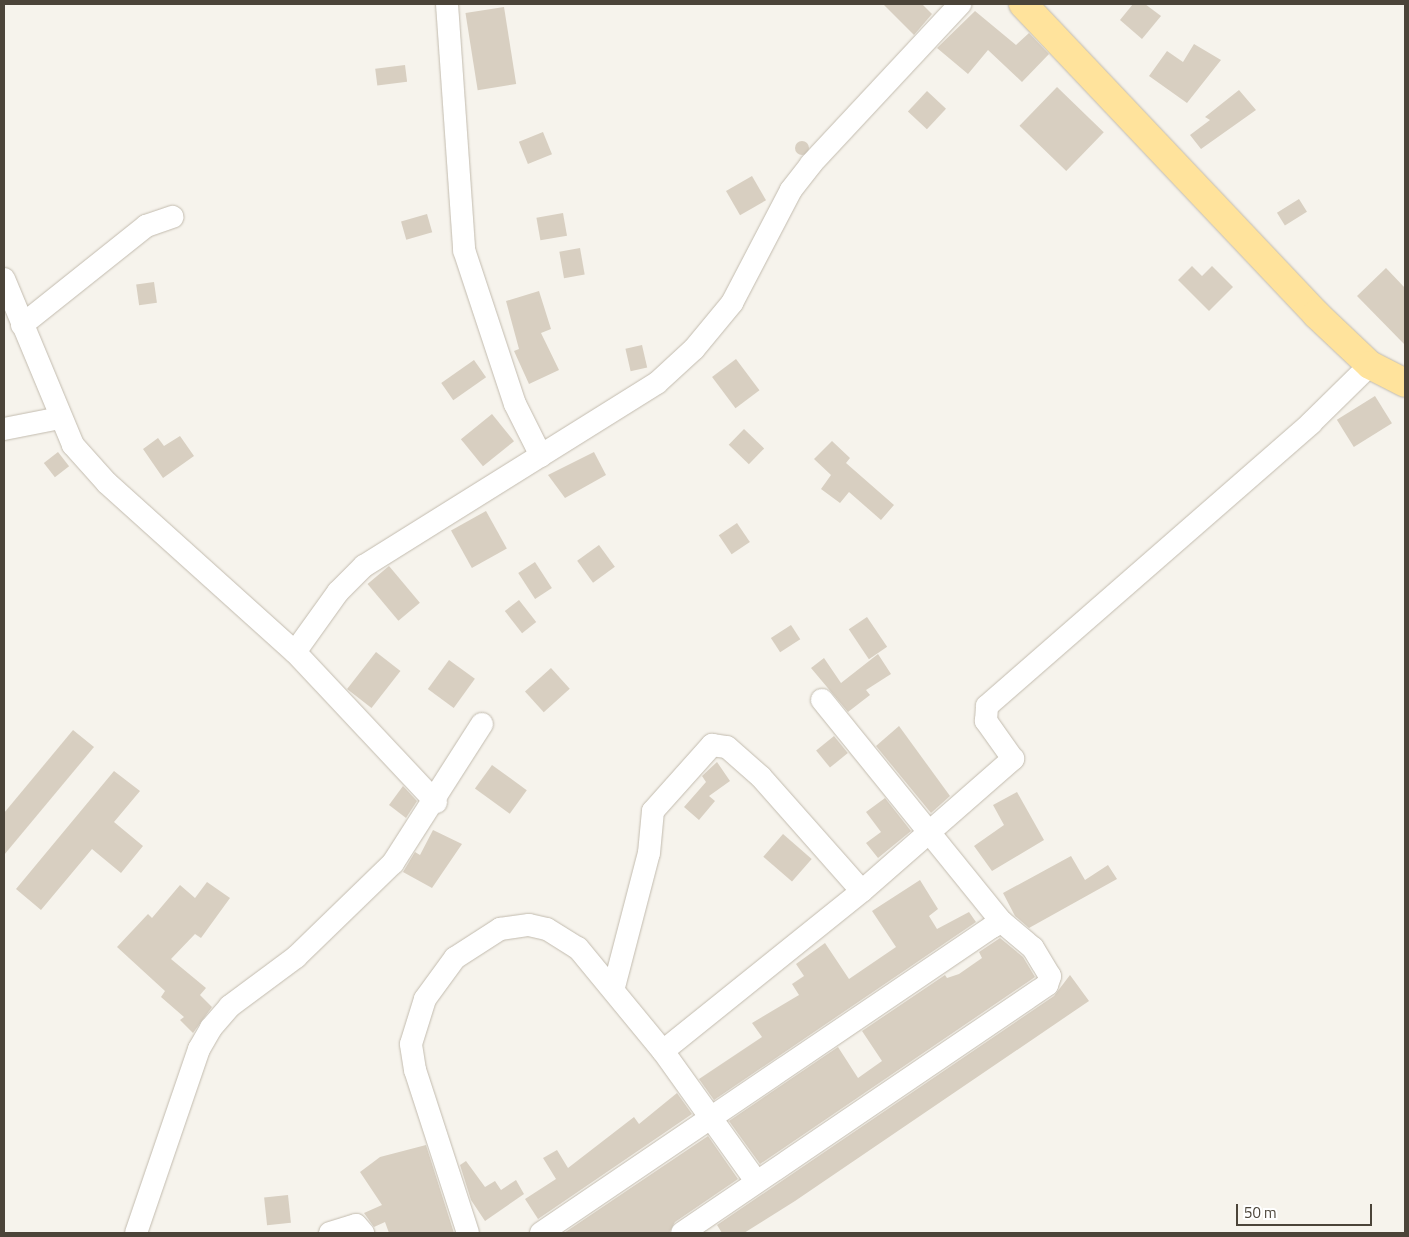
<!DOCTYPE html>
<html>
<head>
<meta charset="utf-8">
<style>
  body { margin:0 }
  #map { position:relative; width:1409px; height:1237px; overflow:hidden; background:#f6f3ec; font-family:"Titillium Web",sans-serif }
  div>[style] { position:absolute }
  .building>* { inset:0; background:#d8cfc1; transform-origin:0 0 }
  .round { border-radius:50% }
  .roads { filter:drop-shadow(0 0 1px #c2bbae) drop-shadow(0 0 1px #c2bbae) }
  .minor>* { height:22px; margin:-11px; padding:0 11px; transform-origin:11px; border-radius:11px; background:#fff }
  .major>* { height:28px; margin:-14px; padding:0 14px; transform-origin:14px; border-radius:14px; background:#ffe39c }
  span { translate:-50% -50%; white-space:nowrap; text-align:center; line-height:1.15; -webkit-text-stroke:4px #fff; paint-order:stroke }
  .frame { position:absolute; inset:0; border:5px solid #4b4439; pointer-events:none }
  .scale { position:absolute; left:1236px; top:1204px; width:136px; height:22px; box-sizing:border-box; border:2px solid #4b4439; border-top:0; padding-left:6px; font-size:15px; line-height:18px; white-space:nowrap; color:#4b4439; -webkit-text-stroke:4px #fff; paint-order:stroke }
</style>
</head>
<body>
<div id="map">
  <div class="building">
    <div style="clip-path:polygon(883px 4px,922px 4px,932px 14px,914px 35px)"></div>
    <div style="clip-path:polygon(1133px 4px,1145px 4px,1161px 16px,1142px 39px,1120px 20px)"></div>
    <div style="left:504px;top:7px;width:78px;height:39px;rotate:81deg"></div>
    <div style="clip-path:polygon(975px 11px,1016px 45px,1029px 33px,1049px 54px,1022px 82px,988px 50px,968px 74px,937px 48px)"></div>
    <div style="clip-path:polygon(1194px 44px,1221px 60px,1187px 103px,1149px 76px,1167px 51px,1183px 62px)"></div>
    <div style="left:405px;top:65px;width:17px;height:30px;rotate:83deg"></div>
    <div style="left:1057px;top:87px;width:65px;height:54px;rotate:44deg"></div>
    <div style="clip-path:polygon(1239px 90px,1256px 110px,1201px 149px,1190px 135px,1210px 120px,1205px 117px)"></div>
    <div style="left:927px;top:91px;width:26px;height:28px;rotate:43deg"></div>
    <div style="left:543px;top:132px;width:24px;height:26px;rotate:68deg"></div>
    <div class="round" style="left:795px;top:141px;width:14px;height:14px"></div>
    <div style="left:752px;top:176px;width:28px;height:30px;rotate:60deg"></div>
    <div style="left:1299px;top:199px;width:15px;height:26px;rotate:58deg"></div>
    <div style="left:563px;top:213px;width:23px;height:27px;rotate:80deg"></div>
    <div style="left:427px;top:214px;width:19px;height:27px;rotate:74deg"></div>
    <div style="left:580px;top:248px;width:27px;height:21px;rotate:80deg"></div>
    <div style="clip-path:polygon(1192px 266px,1202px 276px,1212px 266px,1233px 287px,1209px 311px,1178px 280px)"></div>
    <div style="clip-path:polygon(1386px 268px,1405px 288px,1405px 345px,1357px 296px)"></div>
    <div style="left:154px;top:282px;width:21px;height:18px;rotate:82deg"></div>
    <div style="clip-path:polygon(539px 291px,551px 329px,541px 333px,559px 370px,529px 384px,514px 351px,519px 349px,506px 301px)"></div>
    <div style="left:642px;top:345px;width:23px;height:17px;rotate:77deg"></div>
    <div style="left:736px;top:359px;width:39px;height:30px;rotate:53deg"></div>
    <div style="left:474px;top:360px;width:21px;height:40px;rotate:55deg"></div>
    <div style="left:1375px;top:396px;width:32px;height:45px;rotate:58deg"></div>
    <div style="left:492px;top:414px;width:35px;height:40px;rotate:51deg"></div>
    <div style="left:744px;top:429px;width:28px;height:22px;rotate:44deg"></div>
    <div style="clip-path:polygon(180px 436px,194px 456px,163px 478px,143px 449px,158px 438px,164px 446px)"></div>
    <div style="clip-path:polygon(832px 441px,850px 458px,846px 463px,894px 505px,881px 520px,849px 492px,840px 503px,821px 489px,831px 475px,814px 459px)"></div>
    <div style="left:58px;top:452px;width:18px;height:18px;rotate:52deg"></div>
    <div style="clip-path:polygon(594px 452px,606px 475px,565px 498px,548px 475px)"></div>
    <div style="left:486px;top:511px;width:43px;height:40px;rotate:61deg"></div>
    <div style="left:737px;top:523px;width:23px;height:22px;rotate:56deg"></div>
    <div style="left:599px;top:545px;width:27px;height:27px;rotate:54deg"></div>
    <div style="left:535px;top:562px;width:31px;height:20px;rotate:57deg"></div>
    <div style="left:389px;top:566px;width:48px;height:28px;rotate:50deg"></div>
    <div style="left:519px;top:600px;width:28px;height:18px;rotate:52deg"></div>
    <div style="left:867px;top:617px;width:36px;height:22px;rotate:56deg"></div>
    <div style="left:791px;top:625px;width:17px;height:24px;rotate:57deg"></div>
    <div style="left:376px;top:652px;width:31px;height:47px;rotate:38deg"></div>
    <div style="clip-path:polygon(878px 654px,891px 674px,866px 690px,870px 695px,848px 712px,811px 668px,824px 658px,841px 683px)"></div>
    <div style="left:449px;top:660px;width:32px;height:36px;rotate:36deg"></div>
    <div style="left:551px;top:668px;width:28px;height:35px;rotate:48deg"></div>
    <div style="clip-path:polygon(899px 726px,950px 796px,931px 813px,876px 746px)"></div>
    <div style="clip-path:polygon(73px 730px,94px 747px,4px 855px,4px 813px)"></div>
    <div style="left:834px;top:736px;width:22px;height:23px;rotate:51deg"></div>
    <div style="clip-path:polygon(717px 762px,730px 781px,709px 796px,715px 801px,699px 820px,684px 807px,706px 782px,702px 776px)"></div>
    <div style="left:492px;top:765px;width:43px;height:29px;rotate:36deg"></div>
    <div style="clip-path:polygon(114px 771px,140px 791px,114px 822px,143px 846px,121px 873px,92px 849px,41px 910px,16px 889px)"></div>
    <div style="clip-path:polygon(403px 786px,417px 801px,406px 818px,389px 805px)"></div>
    <div style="clip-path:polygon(1017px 792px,1044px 840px,992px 871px,974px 846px,1004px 825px,993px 805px)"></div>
    <div style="clip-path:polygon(885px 798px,911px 831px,878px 858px,866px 843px,881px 832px,866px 812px)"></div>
    <div style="clip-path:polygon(433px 830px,462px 844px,432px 888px,403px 872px,415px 852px,420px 855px)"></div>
    <div style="left:783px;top:834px;width:38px;height:30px;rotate:41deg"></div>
    <div style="clip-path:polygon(1071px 856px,1085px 880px,1108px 865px,1117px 879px,1029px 928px,1015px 916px,1003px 893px)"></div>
    <div style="clip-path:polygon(920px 880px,938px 909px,929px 916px,937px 929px,969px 912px,976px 922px,714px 1100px,699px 1079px,762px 1037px,752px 1023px,799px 995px,792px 984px,804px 976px,796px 964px,825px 943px,849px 979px,896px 947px,872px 911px)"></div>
    <div style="clip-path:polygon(207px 882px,230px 898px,201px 938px,195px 934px,171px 959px,206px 988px,200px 995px,212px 1007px,193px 1033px,180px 1020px,184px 1017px,161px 997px,165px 991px,117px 947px,148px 914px,152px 918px,180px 885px,195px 898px)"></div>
    <div style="clip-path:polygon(1000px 938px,1023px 957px,1035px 977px,760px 1164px,729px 1121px,838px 1047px,858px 1078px,882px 1061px,862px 1031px,945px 975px,947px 978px,959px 974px,982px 958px,979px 952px)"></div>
    <div style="clip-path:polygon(1070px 975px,1089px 1001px,795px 1201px,744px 1233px,722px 1233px,717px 1225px,1054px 996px)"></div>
    <div style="clip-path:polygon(677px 1093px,692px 1114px,538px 1219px,525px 1199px,556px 1179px,543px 1158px,557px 1150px,568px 1168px,634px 1117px,639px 1124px)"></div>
    <div style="clip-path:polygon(708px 1136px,738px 1179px,675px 1222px,669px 1233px,564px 1233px)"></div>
    <div style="clip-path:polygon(426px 1145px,454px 1233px,389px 1233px,385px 1222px,374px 1227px,364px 1213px,382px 1205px,360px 1172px,380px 1157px)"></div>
    <div style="clip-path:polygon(466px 1161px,485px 1187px,495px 1181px,501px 1190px,516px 1180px,524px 1194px,485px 1221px,471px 1200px,460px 1165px)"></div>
    <div style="left:288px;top:1195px;width:28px;height:24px;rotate:84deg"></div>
  </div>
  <div class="roads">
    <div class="minor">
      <div style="left:447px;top:4px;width:247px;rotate:86deg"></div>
      <div style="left:464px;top:250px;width:162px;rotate:71.7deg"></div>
      <div style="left:515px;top:404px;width:58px;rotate:63.4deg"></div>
      <div style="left:4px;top:279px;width:180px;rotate:67.4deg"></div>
      <div style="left:73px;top:445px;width:51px;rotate:48.2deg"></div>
      <div style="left:107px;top:483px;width:253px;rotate:42deg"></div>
      <div style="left:295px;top:652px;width:74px;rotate:-54.4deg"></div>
      <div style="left:338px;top:592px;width:37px;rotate:-45deg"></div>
      <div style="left:364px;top:566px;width:345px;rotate:-32deg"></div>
      <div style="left:657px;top:383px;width:50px;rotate:-42.6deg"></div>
      <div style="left:694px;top:349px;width:60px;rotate:-50.4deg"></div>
      <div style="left:732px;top:303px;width:127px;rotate:-62.4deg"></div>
      <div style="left:791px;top:190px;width:33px;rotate:-52deg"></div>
      <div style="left:811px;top:164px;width:219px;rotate:-47deg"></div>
      <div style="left:22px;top:325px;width:159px;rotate:-38.6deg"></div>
      <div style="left:146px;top:226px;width:28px;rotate:-19deg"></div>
      <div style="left:4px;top:429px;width:57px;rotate:-11.1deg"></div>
      <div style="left:295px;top:652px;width:206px;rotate:46.8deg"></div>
      <div style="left:822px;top:700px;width:286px;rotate:51deg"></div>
      <div style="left:614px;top:987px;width:138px;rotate:-75.4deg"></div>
      <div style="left:649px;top:853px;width:42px;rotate:-84.6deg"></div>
      <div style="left:653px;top:811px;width:89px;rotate:-48.2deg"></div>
      <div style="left:712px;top:745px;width:15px;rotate:8deg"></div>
      <div style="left:727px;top:747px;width:45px;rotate:41.4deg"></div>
      <div style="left:761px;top:777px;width:152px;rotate:48.5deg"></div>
      <div style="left:756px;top:1181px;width:160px;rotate:-125.6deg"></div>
      <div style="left:663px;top:1051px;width:255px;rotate:-38.8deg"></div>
      <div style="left:862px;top:891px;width:201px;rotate:-41.2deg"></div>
      <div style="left:1013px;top:759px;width:47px;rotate:-125.4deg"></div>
      <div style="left:986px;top:721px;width:15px;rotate:-86deg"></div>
      <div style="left:987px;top:706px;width:430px;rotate:-41.1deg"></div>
      <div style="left:1311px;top:423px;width:83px;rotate:-44.5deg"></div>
      <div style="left:136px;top:1233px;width:194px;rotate:-71.1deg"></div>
      <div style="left:199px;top:1049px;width:24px;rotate:-60deg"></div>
      <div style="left:211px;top:1028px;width:29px;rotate:-49deg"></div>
      <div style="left:230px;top:1006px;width:82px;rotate:-36.6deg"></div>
      <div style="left:296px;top:957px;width:135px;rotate:-44.1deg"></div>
      <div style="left:393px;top:863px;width:165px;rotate:-57.4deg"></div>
      <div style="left:330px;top:1233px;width:27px;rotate:-17deg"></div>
      <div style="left:356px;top:1225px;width:11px;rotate:49deg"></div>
      <div style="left:468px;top:1233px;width:171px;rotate:-108deg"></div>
      <div style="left:415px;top:1070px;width:26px;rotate:-99deg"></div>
      <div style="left:411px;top:1044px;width:47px;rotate:-72.7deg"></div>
      <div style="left:425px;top:999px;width:51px;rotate:-53.8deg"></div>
      <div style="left:455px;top:958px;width:54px;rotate:-32.8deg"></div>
      <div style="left:500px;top:929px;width:29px;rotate:-8deg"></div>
      <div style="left:529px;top:925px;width:18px;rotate:13deg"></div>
      <div style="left:547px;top:929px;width:36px;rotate:32deg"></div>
      <div style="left:578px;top:948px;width:134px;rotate:50.5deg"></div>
      <div style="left:541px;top:1233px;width:545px;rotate:-34.16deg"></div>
      <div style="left:992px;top:927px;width:11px;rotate:-27deg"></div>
      <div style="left:1002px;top:922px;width:40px;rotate:40deg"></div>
      <div style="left:1033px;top:948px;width:33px;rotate:59deg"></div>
      <div style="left:1050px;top:976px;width:9px;rotate:108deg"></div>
      <div style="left:1047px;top:985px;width:441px;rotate:145.8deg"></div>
    </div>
    <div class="major">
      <div style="left:1023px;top:4px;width:427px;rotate:46.6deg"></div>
      <div style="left:1316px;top:314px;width:74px;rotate:43.4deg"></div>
      <div style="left:1370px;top:365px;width:39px;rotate:27deg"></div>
    </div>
  </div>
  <div class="frame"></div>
  <div class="scale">50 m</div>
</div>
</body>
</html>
